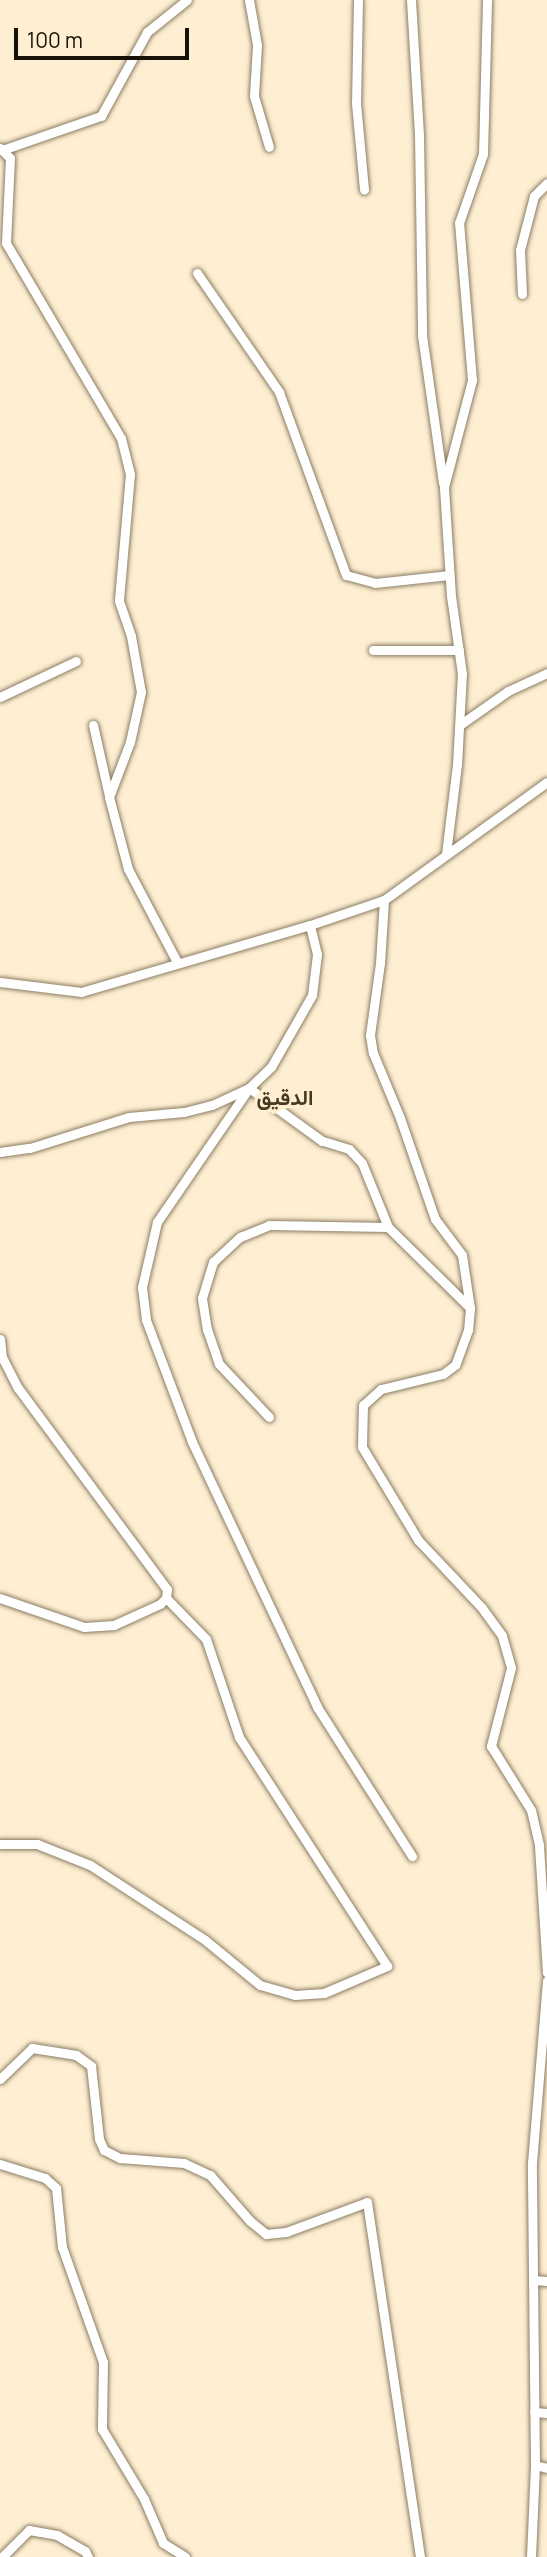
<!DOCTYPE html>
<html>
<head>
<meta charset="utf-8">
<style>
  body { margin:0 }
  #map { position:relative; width:547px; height:2557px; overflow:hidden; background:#feefd2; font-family:Manrope,Vazirmatn,sans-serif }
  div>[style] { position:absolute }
  .roads { filter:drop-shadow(0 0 2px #8b7d63) drop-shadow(0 0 2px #8b7d63) }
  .street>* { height:9px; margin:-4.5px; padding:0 4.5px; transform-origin:4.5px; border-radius:4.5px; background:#fff }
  span { translate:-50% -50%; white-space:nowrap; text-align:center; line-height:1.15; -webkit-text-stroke:7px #feefd2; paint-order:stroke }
  .neighbourhood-label { font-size:21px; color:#463921; font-weight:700 }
  .scale { position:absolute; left:14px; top:28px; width:175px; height:32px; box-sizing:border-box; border:4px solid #171208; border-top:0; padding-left:9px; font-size:21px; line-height:24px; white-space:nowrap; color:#171208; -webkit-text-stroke:5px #feefd2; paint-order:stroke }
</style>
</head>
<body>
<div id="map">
  <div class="roads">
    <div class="street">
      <div style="left:249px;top:0;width:46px;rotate:79.9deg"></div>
      <div style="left:257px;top:45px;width:51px;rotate:93.4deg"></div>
      <div style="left:254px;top:96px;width:53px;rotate:73.6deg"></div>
      <div style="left:358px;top:0;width:103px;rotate:91.1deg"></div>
      <div style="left:356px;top:103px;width:87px;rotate:84.7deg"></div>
      <div style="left:411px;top:0;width:135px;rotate:86.6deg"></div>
      <div style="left:419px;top:135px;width:200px;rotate:89.1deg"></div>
      <div style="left:422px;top:335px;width:149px;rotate:81.9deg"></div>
      <div style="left:0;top:148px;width:14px;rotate:45deg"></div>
      <div style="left:10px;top:158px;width:85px;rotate:92.7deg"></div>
      <div style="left:6px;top:243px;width:226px;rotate:59.5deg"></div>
      <div style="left:121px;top:438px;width:37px;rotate:76deg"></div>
      <div style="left:130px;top:474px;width:127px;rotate:95deg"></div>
      <div style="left:119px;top:601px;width:37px;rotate:71deg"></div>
      <div style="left:131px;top:636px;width:57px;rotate:79.9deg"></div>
      <div style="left:141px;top:692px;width:51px;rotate:102.4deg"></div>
      <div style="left:130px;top:742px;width:59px;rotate:110.9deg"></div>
      <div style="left:109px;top:797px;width:74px;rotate:75.2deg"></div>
      <div style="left:128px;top:869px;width:105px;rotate:62.2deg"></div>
      <div style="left:2px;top:150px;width:105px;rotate:-19deg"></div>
      <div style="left:101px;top:116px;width:96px;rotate:-61.3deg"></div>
      <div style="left:147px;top:32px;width:51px;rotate:-38.7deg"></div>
      <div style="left:197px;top:273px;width:145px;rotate:55.4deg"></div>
      <div style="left:279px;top:392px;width:195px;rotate:69.9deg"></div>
      <div style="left:346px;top:575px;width:30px;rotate:15deg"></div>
      <div style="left:375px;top:583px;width:75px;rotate:-6.1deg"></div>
      <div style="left:522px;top:294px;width:44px;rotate:-92.6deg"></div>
      <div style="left:520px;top:250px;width:56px;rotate:-75.5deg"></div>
      <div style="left:534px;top:196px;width:18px;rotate:-45deg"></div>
      <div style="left:373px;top:650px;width:86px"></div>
      <div style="left:0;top:697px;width:84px;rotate:-25.3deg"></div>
      <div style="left:461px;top:724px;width:57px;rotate:-35.1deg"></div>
      <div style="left:508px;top:691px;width:43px;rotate:-24.8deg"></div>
      <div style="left:93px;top:725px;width:73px;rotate:77.3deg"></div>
      <div style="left:446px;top:854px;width:90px;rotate:-83deg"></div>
      <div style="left:457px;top:765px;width:91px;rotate:-86.9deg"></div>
      <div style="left:462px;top:674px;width:79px;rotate:-98deg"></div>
      <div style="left:451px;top:596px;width:109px;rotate:-93.7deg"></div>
      <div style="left:444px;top:487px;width:111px;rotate:-75.3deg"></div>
      <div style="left:472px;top:380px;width:158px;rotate:-94.7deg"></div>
      <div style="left:459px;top:223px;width:73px;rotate:-70.8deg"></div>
      <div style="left:483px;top:154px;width:154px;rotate:-88.5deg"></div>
      <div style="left:384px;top:900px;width:63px;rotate:93.6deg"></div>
      <div style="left:380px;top:963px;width:73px;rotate:97.9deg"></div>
      <div style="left:370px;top:1035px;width:18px;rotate:81deg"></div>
      <div style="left:373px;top:1053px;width:70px;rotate:67.4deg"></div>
      <div style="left:400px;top:1118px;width:107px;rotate:70.9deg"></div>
      <div style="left:435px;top:1219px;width:45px;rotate:53.1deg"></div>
      <div style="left:462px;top:1255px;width:54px;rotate:81.4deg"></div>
      <div style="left:470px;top:1308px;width:22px;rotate:95deg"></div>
      <div style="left:468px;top:1330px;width:37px;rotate:110deg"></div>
      <div style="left:455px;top:1365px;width:15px;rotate:143deg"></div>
      <div style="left:443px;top:1374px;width:64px;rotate:166.4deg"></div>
      <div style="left:381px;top:1389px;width:24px;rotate:138deg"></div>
      <div style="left:363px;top:1405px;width:42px;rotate:91.4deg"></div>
      <div style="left:362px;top:1447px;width:109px;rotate:58.9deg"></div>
      <div style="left:418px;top:1540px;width:93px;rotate:46.7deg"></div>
      <div style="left:482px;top:1608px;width:34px;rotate:54deg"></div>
      <div style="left:502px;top:1636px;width:33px;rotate:74deg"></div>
      <div style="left:511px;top:1668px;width:81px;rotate:104.4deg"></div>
      <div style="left:491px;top:1746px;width:75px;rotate:58deg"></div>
      <div style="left:531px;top:1810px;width:37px;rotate:77deg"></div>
      <div style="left:539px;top:1846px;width:127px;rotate:86.4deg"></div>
      <div style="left:0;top:982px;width:82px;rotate:7deg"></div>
      <div style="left:81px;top:992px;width:239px;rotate:-16.3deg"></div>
      <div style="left:310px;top:925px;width:78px;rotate:-18.7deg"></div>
      <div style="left:384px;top:900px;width:201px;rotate:-35.9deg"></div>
      <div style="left:0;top:1152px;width:30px;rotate:-8deg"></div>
      <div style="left:30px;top:1148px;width:104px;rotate:-17.4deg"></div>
      <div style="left:129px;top:1117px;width:55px;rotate:-5.2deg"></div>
      <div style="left:184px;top:1112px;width:29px;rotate:-14deg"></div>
      <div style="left:212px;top:1105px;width:41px;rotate:-24.7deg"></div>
      <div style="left:249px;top:1088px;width:30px;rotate:-44deg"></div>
      <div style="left:271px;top:1067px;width:83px;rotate:-60.3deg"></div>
      <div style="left:312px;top:995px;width:41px;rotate:-83deg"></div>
      <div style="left:317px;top:954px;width:30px;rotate:-104deg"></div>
      <div style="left:388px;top:1227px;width:115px;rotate:44.6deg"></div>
      <div style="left:0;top:1339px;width:18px;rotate:84deg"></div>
      <div style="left:2px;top:1357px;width:35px;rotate:63deg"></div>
      <div style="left:18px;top:1388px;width:250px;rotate:53.5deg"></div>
      <div style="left:167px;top:1589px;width:9px;rotate:96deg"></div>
      <div style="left:166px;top:1598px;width:8px;rotate:135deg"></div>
      <div style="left:160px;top:1604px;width:51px;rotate:155.5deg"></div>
      <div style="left:114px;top:1625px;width:30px;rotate:176deg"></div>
      <div style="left:84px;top:1627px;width:89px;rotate:-161deg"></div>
      <div style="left:269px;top:1417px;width:73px;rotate:-133.3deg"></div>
      <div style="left:219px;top:1364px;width:36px;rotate:-109deg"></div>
      <div style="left:207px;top:1330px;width:32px;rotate:-99deg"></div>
      <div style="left:202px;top:1298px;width:38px;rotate:-73deg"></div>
      <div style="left:213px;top:1262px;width:37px;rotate:-43deg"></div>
      <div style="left:240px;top:1237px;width:31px;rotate:-22deg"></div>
      <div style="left:269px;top:1225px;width:119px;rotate:1deg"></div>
      <div style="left:388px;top:1227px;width:69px;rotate:-112.1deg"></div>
      <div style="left:362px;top:1163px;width:19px;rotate:-133deg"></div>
      <div style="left:349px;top:1149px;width:28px;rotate:-163deg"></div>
      <div style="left:322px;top:1141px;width:90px;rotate:-144deg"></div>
      <div style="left:249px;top:1088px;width:163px;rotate:124.5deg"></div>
      <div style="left:157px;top:1222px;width:67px;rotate:103deg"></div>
      <div style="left:142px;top:1287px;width:33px;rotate:83deg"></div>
      <div style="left:146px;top:1320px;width:130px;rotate:69.3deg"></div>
      <div style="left:192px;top:1442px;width:293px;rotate:64.7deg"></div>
      <div style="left:317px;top:1707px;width:177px;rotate:57.5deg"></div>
      <div style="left:0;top:1844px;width:37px"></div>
      <div style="left:37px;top:1844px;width:57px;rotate:21.6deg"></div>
      <div style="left:90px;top:1865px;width:137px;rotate:33.1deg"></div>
      <div style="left:205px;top:1940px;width:71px;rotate:39.3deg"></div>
      <div style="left:260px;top:1985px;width:36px;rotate:16deg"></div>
      <div style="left:295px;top:1995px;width:29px;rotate:-4deg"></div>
      <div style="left:324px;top:1993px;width:69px;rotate:-23.2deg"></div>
      <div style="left:387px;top:1966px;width:273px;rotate:-122.9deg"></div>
      <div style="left:239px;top:1737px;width:103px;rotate:-108.6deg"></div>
      <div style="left:206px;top:1639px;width:57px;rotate:-134.3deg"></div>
      <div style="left:0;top:2079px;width:45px;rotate:-44.1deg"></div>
      <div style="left:32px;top:2048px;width:45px;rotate:9deg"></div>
      <div style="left:76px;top:2055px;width:19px;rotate:36deg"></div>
      <div style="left:91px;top:2066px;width:73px;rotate:83.7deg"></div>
      <div style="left:99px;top:2139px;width:12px;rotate:66deg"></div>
      <div style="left:104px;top:2150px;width:18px;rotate:27deg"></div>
      <div style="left:120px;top:2158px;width:64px;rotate:4.5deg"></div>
      <div style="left:184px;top:2163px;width:29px;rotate:25deg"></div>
      <div style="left:210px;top:2175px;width:61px;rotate:49deg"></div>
      <div style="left:250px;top:2221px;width:21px;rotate:39deg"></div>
      <div style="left:266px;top:2234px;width:20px;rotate:-6deg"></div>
      <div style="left:286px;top:2232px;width:86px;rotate:-20.3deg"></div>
      <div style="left:367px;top:2202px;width:359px;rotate:81.5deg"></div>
      <div style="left:0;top:2164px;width:47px;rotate:17.3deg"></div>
      <div style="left:45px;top:2178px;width:15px;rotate:42deg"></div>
      <div style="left:56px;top:2188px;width:59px;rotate:84.2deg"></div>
      <div style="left:62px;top:2247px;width:122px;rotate:70.4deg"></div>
      <div style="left:103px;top:2362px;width:67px;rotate:90.9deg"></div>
      <div style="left:102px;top:2429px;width:82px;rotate:59deg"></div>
      <div style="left:144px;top:2499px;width:48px;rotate:66.6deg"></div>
      <div style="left:163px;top:2543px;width:26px;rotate:32deg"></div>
      <div style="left:533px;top:2280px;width:14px;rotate:4deg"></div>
      <div style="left:534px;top:2412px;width:13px;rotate:4deg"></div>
      <div style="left:535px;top:2465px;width:12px;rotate:14deg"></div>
      <div style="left:2px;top:2557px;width:38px;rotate:-45deg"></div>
      <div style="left:29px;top:2530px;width:28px;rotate:10deg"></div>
      <div style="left:57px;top:2535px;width:32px;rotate:30deg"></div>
      <div style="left:85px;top:2551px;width:7px;rotate:63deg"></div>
      <div style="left:531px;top:2557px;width:92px;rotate:-87.5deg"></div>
      <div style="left:535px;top:2465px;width:302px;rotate:-90.6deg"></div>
      <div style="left:532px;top:2163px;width:183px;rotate:-85.3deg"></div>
    </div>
  </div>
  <div class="neighbourhood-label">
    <span style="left:285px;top:1097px">الدقيق</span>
  </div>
  <div class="scale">100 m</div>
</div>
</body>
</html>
